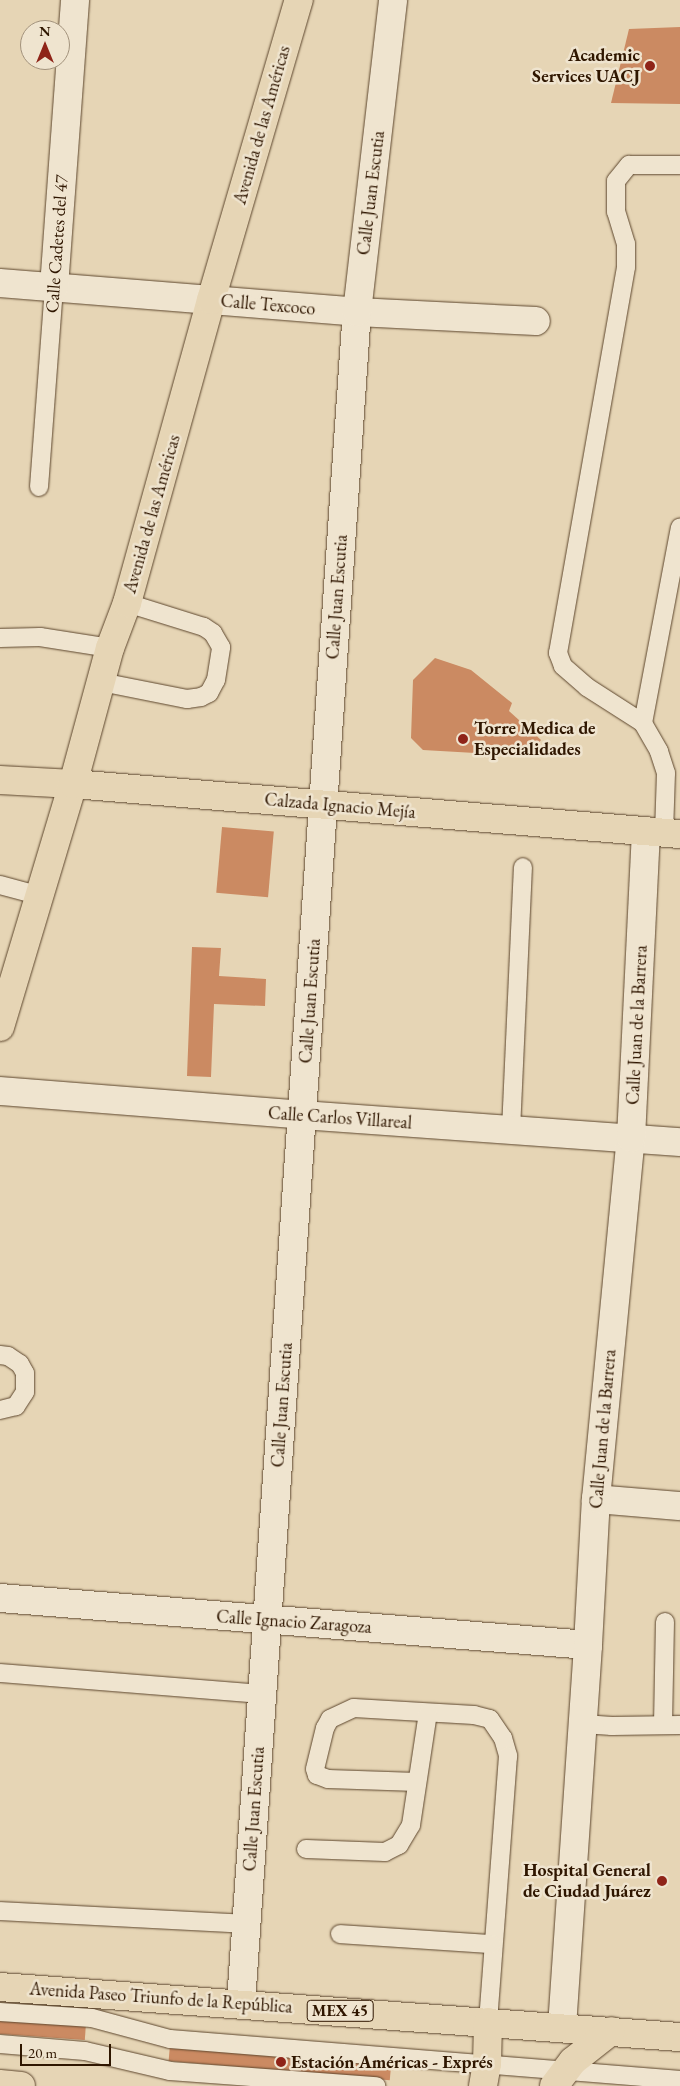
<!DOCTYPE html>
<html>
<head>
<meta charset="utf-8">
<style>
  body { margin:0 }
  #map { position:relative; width:680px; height:2086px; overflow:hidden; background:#e6d5b5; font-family:"EB Garamond",serif }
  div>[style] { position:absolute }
  .building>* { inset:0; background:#cb8a62; transform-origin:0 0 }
  .roads { filter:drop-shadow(0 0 1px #5d462d) drop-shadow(0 0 1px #5d462d) }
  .lane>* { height:18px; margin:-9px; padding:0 9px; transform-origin:9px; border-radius:9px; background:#efe4cf }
  .street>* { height:28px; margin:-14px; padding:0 14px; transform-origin:14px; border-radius:14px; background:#efe4cf }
  .primary>* { height:28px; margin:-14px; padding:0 14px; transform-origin:14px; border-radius:14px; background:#e6d5b5 }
  .dots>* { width:14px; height:14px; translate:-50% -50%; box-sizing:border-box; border:2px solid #efe4cf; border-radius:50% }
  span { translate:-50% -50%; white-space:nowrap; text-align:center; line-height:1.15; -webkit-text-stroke:5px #efe4cf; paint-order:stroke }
  .shield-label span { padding:1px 4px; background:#efe4cf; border:1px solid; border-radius:4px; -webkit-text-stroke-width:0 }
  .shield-label { font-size:16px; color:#2f1600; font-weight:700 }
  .poi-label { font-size:18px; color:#2f1600; font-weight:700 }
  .right { translate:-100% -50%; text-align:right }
  .left { translate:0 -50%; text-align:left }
  .street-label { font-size:18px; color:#2f1600 }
  .north { position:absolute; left:20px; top:20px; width:50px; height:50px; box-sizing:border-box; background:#efe4cf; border:1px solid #a2927c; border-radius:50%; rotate:0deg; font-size:14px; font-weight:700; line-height:20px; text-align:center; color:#2f1600 }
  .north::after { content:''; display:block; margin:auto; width:18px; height:22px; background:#8f2418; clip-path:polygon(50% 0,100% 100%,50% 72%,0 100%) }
  .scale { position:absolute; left:20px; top:2044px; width:91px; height:22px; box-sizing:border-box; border:2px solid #2f1600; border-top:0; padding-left:6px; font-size:15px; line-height:18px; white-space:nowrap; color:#2f1600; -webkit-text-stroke:4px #efe4cf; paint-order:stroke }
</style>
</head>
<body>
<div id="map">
  <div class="building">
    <div style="clip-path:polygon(680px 27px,680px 104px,611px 103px,629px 29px)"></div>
    <div style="clip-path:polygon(435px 658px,471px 670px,512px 703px,509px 711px,541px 740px,529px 756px,423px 750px,411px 738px,413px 680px)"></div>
    <div style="left:222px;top:827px;width:52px;height:66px;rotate:5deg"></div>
    <div style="clip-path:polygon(192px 947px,221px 948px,219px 976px,266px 979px,265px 1006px,214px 1004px,211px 1077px,187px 1076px)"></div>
    <div style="left:0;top:2020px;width:86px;height:14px;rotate:4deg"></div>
    <div style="left:170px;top:2045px;width:222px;height:16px;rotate:5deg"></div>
  </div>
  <div class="roads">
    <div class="lane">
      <div style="left:39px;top:487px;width:201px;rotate:-85.7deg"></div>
      <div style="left:0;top:638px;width:40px;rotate:-1.4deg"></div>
      <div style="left:40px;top:637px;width:71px;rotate:8.9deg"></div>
      <div style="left:101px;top:682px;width:88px;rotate:11.2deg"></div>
      <div style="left:187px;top:699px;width:14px;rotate:-8deg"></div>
      <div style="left:201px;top:697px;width:9px;rotate:-27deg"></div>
      <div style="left:209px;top:693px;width:15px;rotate:-62deg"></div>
      <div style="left:216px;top:680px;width:33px;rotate:-81deg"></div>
      <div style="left:221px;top:647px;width:16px;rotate:-120deg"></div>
      <div style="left:213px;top:633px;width:11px;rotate:-146deg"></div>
      <div style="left:204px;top:627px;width:81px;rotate:-162.7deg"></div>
      <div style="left:643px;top:723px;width:199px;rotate:-79.3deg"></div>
      <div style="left:664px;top:833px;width:60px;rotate:-88.1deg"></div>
      <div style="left:666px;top:773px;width:23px;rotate:-108deg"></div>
      <div style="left:659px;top:751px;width:32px;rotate:-120deg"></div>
      <div style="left:643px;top:723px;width:67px;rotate:-147.3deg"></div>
      <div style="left:587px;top:687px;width:32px;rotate:-139deg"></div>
      <div style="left:563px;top:666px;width:14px;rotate:-111deg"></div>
      <div style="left:558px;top:653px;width:392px;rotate:-80deg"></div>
      <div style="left:626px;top:267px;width:23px;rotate:-90deg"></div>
      <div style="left:626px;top:244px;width:34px;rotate:-107deg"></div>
      <div style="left:616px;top:212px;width:31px;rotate:-90deg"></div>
      <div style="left:616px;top:181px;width:21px;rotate:-51deg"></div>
      <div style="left:629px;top:165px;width:51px"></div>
      <div style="left:0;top:885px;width:39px;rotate:15deg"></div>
      <div style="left:511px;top:1130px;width:263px;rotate:-87.4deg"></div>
      <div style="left:0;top:1355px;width:8px;rotate:7deg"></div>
      <div style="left:8px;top:1356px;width:14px;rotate:34deg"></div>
      <div style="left:20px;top:1364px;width:10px;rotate:61deg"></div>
      <div style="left:25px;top:1373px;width:19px;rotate:90deg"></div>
      <div style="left:25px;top:1392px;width:17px;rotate:123deg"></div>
      <div style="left:16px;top:1406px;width:16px;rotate:166deg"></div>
      <div style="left:0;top:1673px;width:263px;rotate:4.6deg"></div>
      <div style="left:583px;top:1724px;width:29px;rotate:4deg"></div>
      <div style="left:612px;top:1726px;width:68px;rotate:-0.8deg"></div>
      <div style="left:663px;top:1725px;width:103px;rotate:-88.9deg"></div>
      <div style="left:417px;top:1782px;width:89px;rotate:-178.1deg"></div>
      <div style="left:328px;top:1779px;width:12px;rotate:-160deg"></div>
      <div style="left:317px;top:1775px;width:6px;rotate:-108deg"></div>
      <div style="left:315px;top:1769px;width:42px;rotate:-76.3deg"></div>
      <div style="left:325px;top:1728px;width:10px;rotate:-61deg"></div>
      <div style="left:330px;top:1719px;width:26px;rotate:-25deg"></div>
      <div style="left:354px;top:1708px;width:120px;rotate:3.3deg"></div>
      <div style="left:474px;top:1715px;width:16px;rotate:14deg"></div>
      <div style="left:490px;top:1719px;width:23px;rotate:56deg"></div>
      <div style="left:503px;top:1738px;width:19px;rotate:74deg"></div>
      <div style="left:508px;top:1756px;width:267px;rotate:94.3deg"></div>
      <div style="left:306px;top:1849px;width:79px;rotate:2.2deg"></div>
      <div style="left:385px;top:1852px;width:16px;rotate:-27deg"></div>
      <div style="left:399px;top:1845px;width:23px;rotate:-59deg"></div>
      <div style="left:411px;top:1825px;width:113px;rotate:-81.4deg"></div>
      <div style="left:0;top:1911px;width:245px;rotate:3deg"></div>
      <div style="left:340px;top:1934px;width:152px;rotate:3.8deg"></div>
      <div style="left:0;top:2012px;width:92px;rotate:3.7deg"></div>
      <div style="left:92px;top:2018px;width:81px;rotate:15.1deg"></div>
      <div style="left:170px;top:2039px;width:512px;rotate:4.6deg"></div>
      <div style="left:0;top:2044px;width:85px;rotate:4.7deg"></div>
      <div style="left:85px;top:2051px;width:87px;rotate:13.2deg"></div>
      <div style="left:170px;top:2071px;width:207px;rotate:4.2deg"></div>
    </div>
    <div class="street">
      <div style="left:0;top:283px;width:358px;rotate:4.6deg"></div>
      <div style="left:357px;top:312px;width:179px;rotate:2.9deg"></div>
      <div style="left:54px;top:287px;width:288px;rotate:-85.8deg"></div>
      <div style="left:0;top:1091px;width:303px;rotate:4.5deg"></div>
      <div style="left:302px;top:1115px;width:379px;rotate:4.1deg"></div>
      <div style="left:596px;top:1499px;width:84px;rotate:4.8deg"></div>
      <div style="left:0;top:1598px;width:590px;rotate:4.57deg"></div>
      <div style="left:241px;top:2003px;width:1695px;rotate:-86.08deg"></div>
      <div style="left:357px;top:312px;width:314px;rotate:-83.4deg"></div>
      <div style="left:562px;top:2027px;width:383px;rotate:-86.1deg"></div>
      <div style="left:588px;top:1645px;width:146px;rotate:-86.9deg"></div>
      <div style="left:596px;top:1499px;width:363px;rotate:-84.5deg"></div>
      <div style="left:631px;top:1138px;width:307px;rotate:-87.2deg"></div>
    </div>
    <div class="primary">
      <div style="left:0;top:780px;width:73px;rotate:3.1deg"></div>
      <div style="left:73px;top:784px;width:609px;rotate:4.71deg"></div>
      <div style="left:0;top:1027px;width:254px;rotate:-73.3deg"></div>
      <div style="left:73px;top:784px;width:141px;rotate:-74.8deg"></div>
      <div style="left:110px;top:648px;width:48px;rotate:-69.3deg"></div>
      <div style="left:127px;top:603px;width:314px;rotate:-74.5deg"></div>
      <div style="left:211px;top:300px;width:313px;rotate:-73.7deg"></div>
      <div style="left:0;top:1987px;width:682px;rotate:4.21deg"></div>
      <div style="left:0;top:2084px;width:21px;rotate:5deg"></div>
      <div style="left:483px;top:2086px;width:22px;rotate:-80deg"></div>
      <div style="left:487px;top:2064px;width:42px;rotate:-88.6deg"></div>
      <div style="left:554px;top:2086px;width:31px;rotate:-53deg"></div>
      <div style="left:573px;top:2061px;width:48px;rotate:-38.3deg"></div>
    </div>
  </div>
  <div class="dots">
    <div style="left:650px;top:66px;background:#8f2418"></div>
    <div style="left:463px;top:739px;background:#8f2418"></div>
    <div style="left:662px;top:1881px;background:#8f2418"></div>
    <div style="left:281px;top:2062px;background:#8f2418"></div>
  </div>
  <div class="shield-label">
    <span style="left:340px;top:2011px">MEX 45</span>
  </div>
  <div class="poi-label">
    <span class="right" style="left:640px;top:66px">Academic<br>Services UACJ</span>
    <span class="left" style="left:474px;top:739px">Torre Medica de<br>Especialidades</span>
    <span class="right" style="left:651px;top:1881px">Hospital General<br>de Ciudad Juárez</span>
    <span class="left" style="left:291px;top:2062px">Estación Américas - Exprés</span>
  </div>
  <div class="street-label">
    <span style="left:262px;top:125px;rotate:-74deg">Avenida de las Américas</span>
    <span style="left:371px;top:193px;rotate:-83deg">Calle Juan Escutia</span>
    <span style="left:57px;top:244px;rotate:-86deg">Calle Cadetes del 47</span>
    <span style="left:268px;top:305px;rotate:5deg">Calle Texcoco</span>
    <span style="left:152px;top:514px;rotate:-74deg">Avenida de las Américas</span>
    <span style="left:337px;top:597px;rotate:-86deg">Calle Juan Escutia</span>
    <span style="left:340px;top:806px;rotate:5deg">Calzada Ignacio Mejía</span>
    <span style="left:310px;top:1001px;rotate:-86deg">Calle Juan Escutia</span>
    <span style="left:637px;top:1025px;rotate:-87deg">Calle Juan de la Barrera</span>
    <span style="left:340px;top:1118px;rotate:4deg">Calle Carlos Villareal</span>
    <span style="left:282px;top:1405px;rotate:-86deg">Calle Juan Escutia</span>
    <span style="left:603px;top:1429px;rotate:-85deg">Calle Juan de la Barrera</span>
    <span style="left:294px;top:1622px;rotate:4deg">Calle Ignacio Zaragoza</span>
    <span style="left:254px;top:1809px;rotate:-86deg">Calle Juan Escutia</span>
    <span style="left:161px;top:1998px;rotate:4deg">Avenida Paseo Triunfo de la República</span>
  </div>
  <div class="north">N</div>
  <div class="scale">20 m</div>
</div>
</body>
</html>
